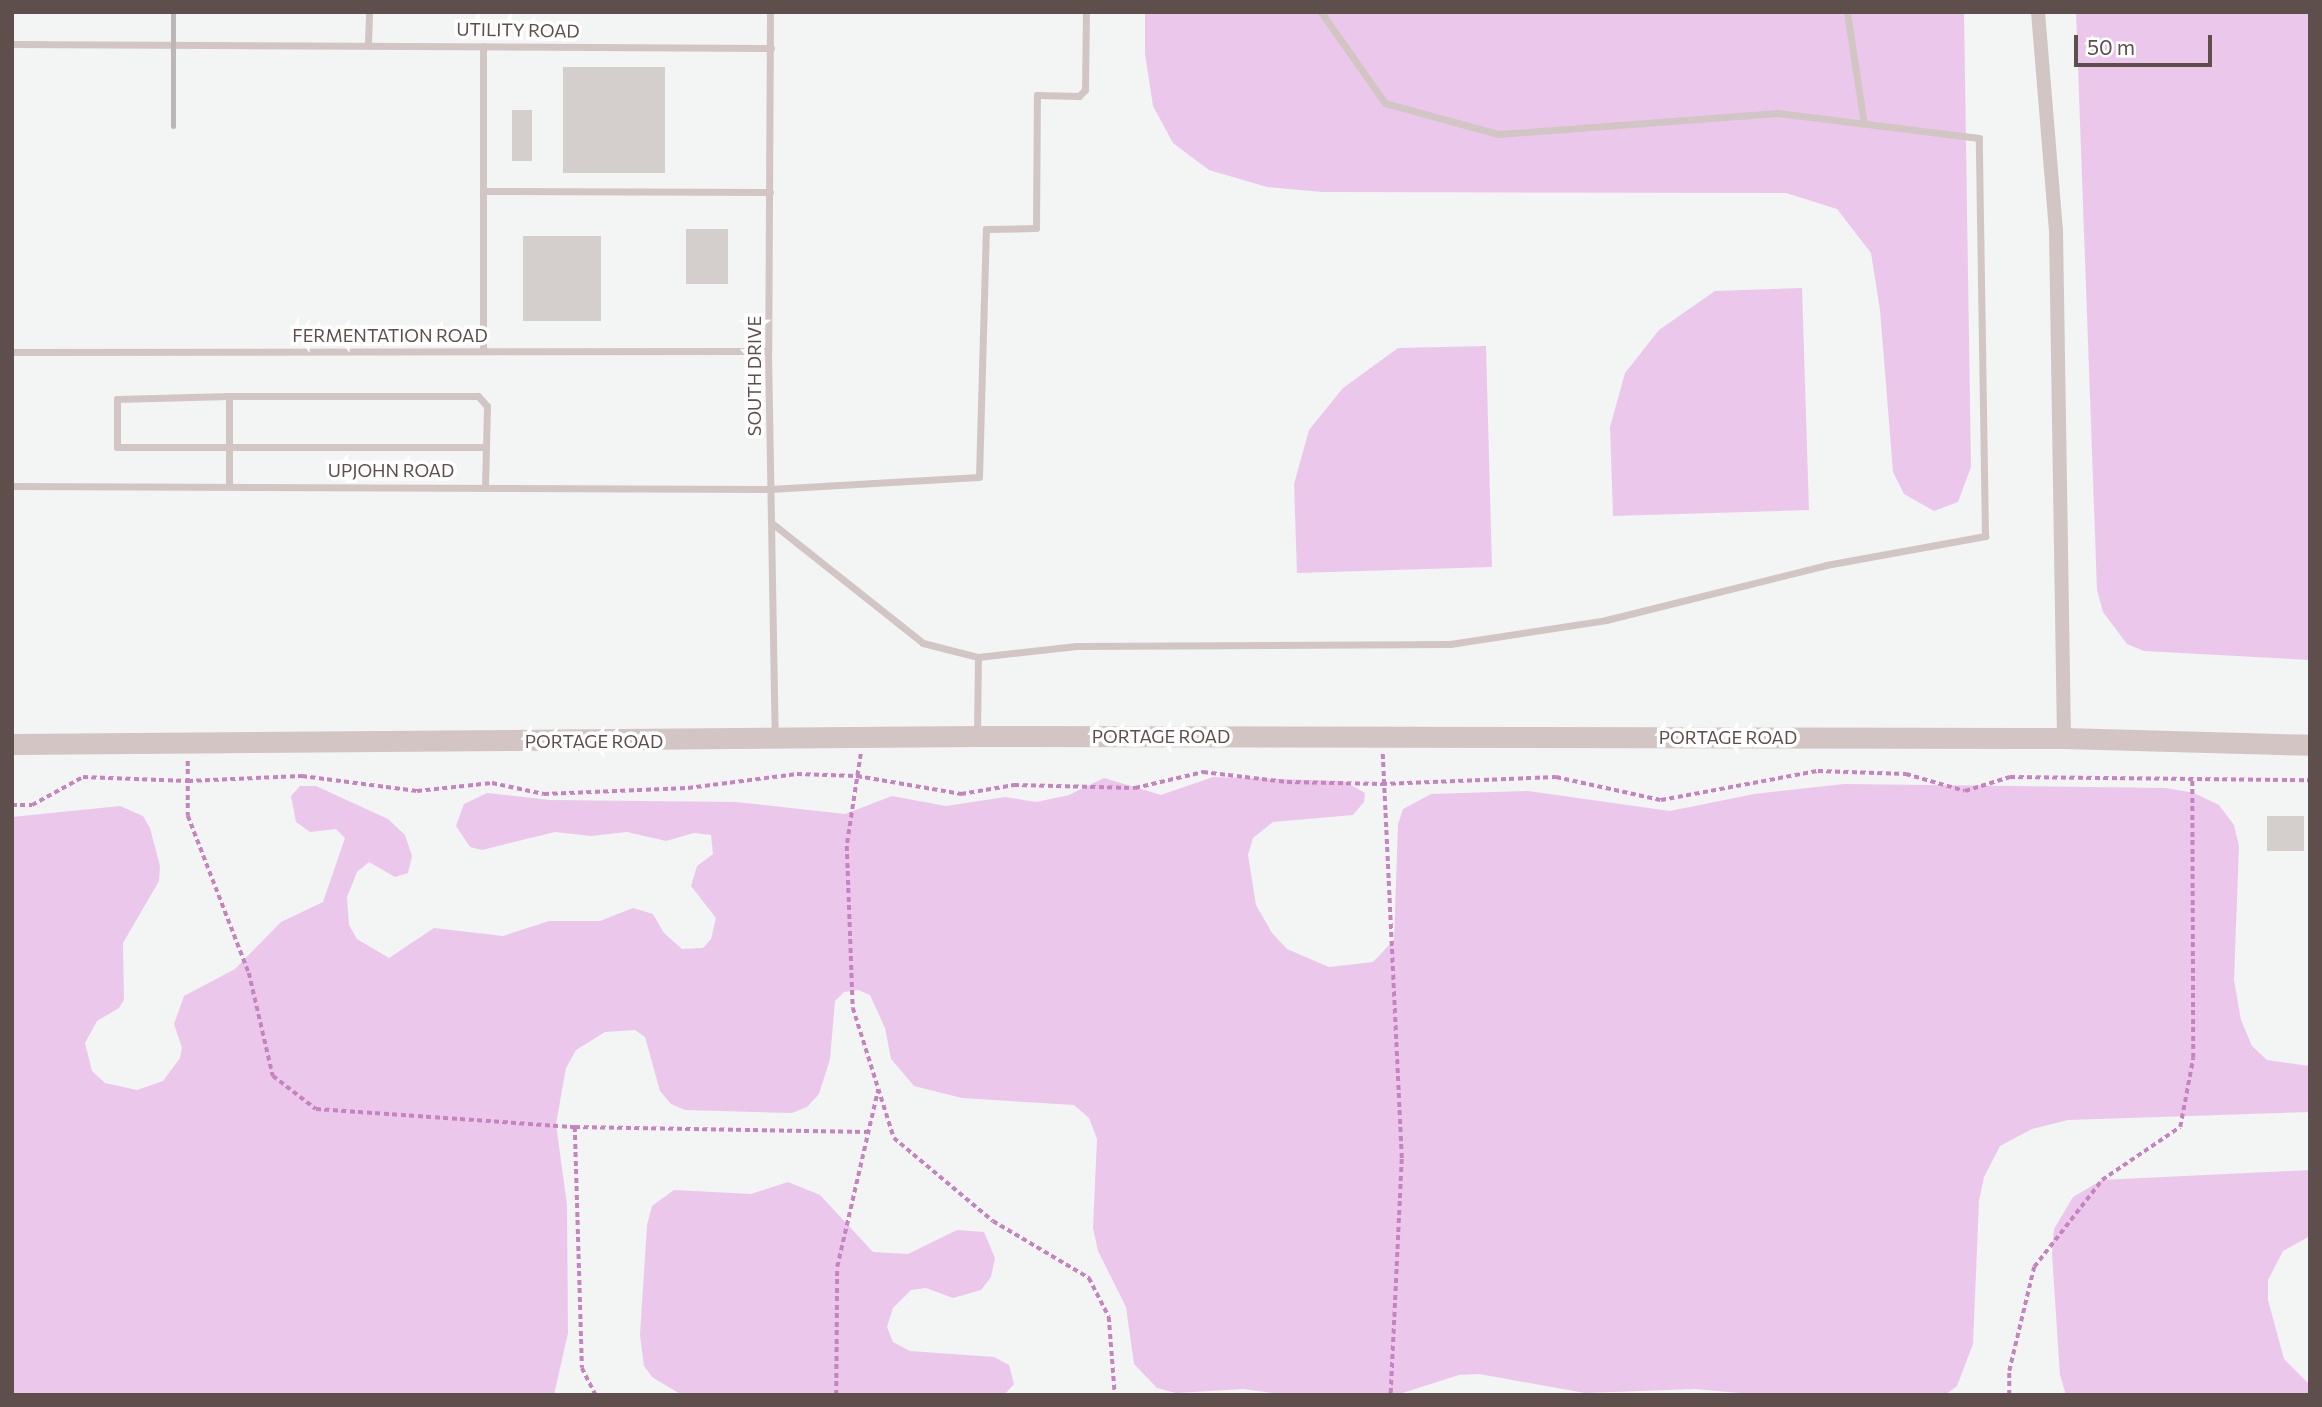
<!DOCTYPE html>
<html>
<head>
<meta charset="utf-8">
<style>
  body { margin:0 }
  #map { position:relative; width:2322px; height:1407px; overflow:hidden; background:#f3f4f4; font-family:Commissioner,sans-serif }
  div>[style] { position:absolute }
  .green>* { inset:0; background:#ebc8eb }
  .building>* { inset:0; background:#d4cfcd; transform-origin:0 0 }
  .path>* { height:3.5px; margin-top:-1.75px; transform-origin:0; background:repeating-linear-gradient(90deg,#c584bf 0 5px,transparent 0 8.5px) }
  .lane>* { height:7px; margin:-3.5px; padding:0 3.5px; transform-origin:3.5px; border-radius:3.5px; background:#d2c6c5 }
  .street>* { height:14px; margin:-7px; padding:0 7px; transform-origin:7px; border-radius:7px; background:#d2c6c5 }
  .secondary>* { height:21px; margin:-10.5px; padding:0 10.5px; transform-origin:10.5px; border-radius:10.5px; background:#d3c5c3 }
  .rail>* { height:5px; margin:-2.5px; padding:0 2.5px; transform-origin:2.5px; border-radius:2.5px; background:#bcb7b6 }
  span { translate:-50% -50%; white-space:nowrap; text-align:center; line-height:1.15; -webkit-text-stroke:7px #fff; paint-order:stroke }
  .street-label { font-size:18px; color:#5e4e4c }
  .frame { position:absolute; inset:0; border:14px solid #5e4e4c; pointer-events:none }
  .scale { position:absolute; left:2074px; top:35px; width:138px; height:32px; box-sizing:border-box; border:4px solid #5e4e4c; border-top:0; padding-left:9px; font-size:21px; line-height:24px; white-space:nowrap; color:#5e4e4c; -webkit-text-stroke:5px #fff; paint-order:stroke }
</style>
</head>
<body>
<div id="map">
  <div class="green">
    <div style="clip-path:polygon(1145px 12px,1964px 12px,1971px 467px,1958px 502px,1934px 511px,1904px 494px,1893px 472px,1880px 310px,1871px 253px,1837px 209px,1786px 193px,1322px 192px,1267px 187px,1209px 170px,1173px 143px,1153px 106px,1145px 54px)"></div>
    <div style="clip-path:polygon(2076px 12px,2310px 12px,2310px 660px,2144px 651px,2127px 644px,2103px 612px,2097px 590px)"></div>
    <div style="clip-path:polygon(1802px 288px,1809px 510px,1613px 516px,1610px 427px,1625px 373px,1659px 330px,1715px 291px)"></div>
    <div style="clip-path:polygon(1486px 346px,1492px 567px,1297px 573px,1294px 484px,1309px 430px,1343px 388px,1398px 348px)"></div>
    <div style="clip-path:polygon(1213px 777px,1344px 781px,1365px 793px,1364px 802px,1353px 815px,1273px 822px,1253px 838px,1248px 855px,1256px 905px,1272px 933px,1287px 949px,1329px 967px,1373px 962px,1394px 940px,1398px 824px,1403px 809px,1431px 794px,1528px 791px,1670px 811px,1754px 794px,1844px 784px,2166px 788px,2194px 793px,2219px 805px,2234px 825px,2239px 846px,2234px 980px,2241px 1020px,2252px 1046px,2267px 1060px,2310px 1066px,2310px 1112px,2068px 1120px,2032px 1129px,2000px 1146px,1984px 1177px,1979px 1201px,1973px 1344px,1957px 1386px,1945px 1395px,1762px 1395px,1695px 1389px,1585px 1393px,1479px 1374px,1459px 1375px,1396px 1395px,1287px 1395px,1244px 1389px,1176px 1393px,1157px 1388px,1134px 1364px,1126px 1307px,1098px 1251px,1093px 1228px,1097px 1139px,1089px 1118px,1074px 1105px,962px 1098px,914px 1086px,891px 1059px,885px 1028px,870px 995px,858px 990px,844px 992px,835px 1001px,830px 1059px,819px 1094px,807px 1107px,792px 1113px,685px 1110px,671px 1104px,660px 1091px,645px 1037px,635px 1030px,605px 1032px,576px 1050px,566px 1068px,556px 1124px,567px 1205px,568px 1333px,554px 1395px,12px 1395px,12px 817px,120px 806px,143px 816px,150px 828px,160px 866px,159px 881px,123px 943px,124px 1000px,119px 1008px,97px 1021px,85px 1043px,92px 1071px,105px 1083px,137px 1090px,163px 1081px,180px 1058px,182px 1048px,174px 1024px,184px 996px,235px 969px,281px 922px,323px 902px,345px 838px,336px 829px,310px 832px,296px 822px,291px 796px,300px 786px,316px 786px,388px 819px,405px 835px,412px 856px,408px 873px,395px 877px,369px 862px,357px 872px,347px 897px,349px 925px,357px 939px,389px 958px,434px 928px,503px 936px,549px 921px,600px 921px,633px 908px,653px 914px,664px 933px,682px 949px,703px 948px,711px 939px,716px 918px,691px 886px,697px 866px,713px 854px,711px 835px,694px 833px,666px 841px,627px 832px,591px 836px,555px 832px,482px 850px,470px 847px,456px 826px,464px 804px,487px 793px,550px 800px,736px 802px,845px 814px,892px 796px,946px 806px,1005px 797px,1036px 802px,1069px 795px,1104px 778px,1161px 795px)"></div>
    <div style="clip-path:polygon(2310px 1170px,2310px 1236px,2283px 1251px,2268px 1280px,2268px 1300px,2284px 1359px,2310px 1385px,2310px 1395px,2066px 1395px,2060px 1375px,2052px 1254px,2054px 1229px,2073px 1197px,2102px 1180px)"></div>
    <div style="clip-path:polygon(788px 1182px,820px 1195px,873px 1252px,908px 1254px,957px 1230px,984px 1232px,995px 1258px,991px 1277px,981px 1290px,953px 1298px,926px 1288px,911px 1290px,893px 1308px,887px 1327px,893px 1342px,910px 1351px,994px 1357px,1009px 1365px,1014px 1384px,1005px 1394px,682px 1395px,652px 1377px,644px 1366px,640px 1335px,647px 1225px,652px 1206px,674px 1190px,751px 1194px)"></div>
  </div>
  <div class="building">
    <div style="left:563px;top:67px;width:102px;height:106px"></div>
    <div style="left:512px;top:110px;width:20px;height:51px"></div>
    <div style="left:686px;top:229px;width:42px;height:55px"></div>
    <div style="left:523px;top:236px;width:78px;height:85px"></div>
    <div style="left:2267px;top:816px;width:37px;height:35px"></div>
  </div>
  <div class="path">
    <div style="left:861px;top:754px;width:93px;rotate:98.7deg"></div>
    <div style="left:847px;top:846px;width:162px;rotate:87.9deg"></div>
    <div style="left:853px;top:1008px;width:136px;rotate:72.5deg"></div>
    <div style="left:894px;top:1138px;width:129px;rotate:40deg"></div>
    <div style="left:993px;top:1221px;width:112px;rotate:30.7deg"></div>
    <div style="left:1089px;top:1278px;width:44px;rotate:62.9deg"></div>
    <div style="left:1109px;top:1317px;width:78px;rotate:85.6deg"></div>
    <div style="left:1383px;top:754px;width:405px;rotate:87.3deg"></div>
    <div style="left:1402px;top:1159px;width:236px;rotate:92.7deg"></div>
    <div style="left:188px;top:761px;width:55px;rotate:90deg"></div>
    <div style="left:188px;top:816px;width:168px;rotate:68.8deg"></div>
    <div style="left:249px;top:973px;width:106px;rotate:76.9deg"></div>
    <div style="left:273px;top:1076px;width:54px;rotate:37.5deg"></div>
    <div style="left:316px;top:1109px;width:260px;rotate:4deg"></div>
    <div style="left:575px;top:1127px;width:293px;rotate:1deg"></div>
    <div style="left:12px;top:805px;width:20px"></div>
    <div style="left:32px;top:805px;width:58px;rotate:-28.8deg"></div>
    <div style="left:83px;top:777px;width:105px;rotate:2.2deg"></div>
    <div style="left:188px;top:781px;width:114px;rotate:-2.5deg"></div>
    <div style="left:302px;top:776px;width:116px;rotate:7.4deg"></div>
    <div style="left:417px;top:791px;width:75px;rotate:-6.1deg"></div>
    <div style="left:492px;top:783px;width:53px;rotate:11.9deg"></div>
    <div style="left:544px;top:794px;width:144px;rotate:-2.4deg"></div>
    <div style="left:688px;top:788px;width:110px;rotate:-7.3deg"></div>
    <div style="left:797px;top:774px;width:60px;rotate:1.9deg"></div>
    <div style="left:857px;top:776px;width:106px;rotate:9.8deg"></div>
    <div style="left:961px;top:794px;width:54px;rotate:-9.6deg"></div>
    <div style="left:1014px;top:785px;width:121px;rotate:1.4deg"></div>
    <div style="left:1135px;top:788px;width:70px;rotate:-13.2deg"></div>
    <div style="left:1203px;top:772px;width:85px;rotate:6.8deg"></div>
    <div style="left:1287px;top:782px;width:95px;rotate:1.2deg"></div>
    <div style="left:1382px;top:784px;width:174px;rotate:-2.3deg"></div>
    <div style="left:1556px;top:777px;width:107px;rotate:12.4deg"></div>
    <div style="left:1661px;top:800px;width:160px;rotate:-10.5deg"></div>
    <div style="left:1818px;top:771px;width:88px;rotate:2deg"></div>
    <div style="left:1906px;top:774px;width:61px;rotate:16.1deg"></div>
    <div style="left:1965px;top:791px;width:47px;rotate:-17.3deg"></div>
    <div style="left:2010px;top:777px;width:300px;rotate:0.6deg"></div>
    <div style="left:575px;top:1127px;width:241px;rotate:88.3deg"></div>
    <div style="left:582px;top:1368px;width:30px;rotate:63deg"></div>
    <div style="left:836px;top:1395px;width:128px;rotate:-89.6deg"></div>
    <div style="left:837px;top:1267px;width:182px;rotate:-77deg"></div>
    <div style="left:2009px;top:1395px;width:24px;rotate:-90deg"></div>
    <div style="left:2009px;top:1371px;width:107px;rotate:-76.5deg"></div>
    <div style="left:2034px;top:1267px;width:110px;rotate:-52deg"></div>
    <div style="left:2102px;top:1180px;width:94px;rotate:-34.2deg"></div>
    <div style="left:2180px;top:1127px;width:70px;rotate:-79.3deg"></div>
    <div style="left:2193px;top:1058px;width:277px;rotate:-90.2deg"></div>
  </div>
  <div class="lane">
    <div style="left:770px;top:12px;width:339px;rotate:90.3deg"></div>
    <div style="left:768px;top:351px;width:384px;rotate:89deg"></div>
    <div style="left:1847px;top:12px;width:113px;rotate:81.4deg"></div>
    <div style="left:368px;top:43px;width:31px;rotate:-88deg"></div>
    <div style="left:12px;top:44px;width:759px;rotate:0.3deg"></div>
    <div style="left:483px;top:46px;width:304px;rotate:90deg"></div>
    <div style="left:483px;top:191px;width:287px;rotate:0.2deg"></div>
    <div style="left:12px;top:352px;width:756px;rotate:-0.08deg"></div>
    <div style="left:229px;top:396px;width:112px;rotate:178.5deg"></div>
    <div style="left:117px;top:399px;width:48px;rotate:90deg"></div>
    <div style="left:117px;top:447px;width:369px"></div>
    <div style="left:12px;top:486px;width:758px;rotate:0.23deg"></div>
    <div style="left:770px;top:489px;width:209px;rotate:-3.3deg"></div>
    <div style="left:979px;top:477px;width:248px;rotate:-88.4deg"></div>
    <div style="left:986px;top:229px;width:50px;rotate:-1.1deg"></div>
    <div style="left:1036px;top:228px;width:133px;rotate:-89.6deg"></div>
    <div style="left:1037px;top:95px;width:42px;rotate:1.4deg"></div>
    <div style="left:1079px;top:96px;width:8px;rotate:-45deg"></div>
    <div style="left:1085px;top:90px;width:78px;rotate:-89.3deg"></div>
    <div style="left:229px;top:486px;width:90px;rotate:-90deg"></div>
    <div style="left:229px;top:396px;width:249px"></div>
    <div style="left:478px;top:396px;width:13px;rotate:48deg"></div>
    <div style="left:487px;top:406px;width:80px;rotate:91.4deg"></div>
    <div style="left:773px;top:524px;width:191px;rotate:38.4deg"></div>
    <div style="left:923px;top:643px;width:57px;rotate:14.3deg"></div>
    <div style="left:977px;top:735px;width:78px;rotate:-89.3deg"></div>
    <div style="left:978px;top:657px;width:99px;rotate:-6.4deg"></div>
    <div style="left:1076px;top:646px;width:374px;rotate:-0.3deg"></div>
    <div style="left:1450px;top:644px;width:158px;rotate:-8.7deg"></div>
    <div style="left:1606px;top:620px;width:227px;rotate:-14deg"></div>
    <div style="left:1826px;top:565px;width:162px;rotate:-10.3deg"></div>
    <div style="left:1985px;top:536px;width:398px;rotate:-90.9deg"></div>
    <div style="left:1979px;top:138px;width:203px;rotate:-172.9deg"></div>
    <div style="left:1778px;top:113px;width:281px;rotate:175.7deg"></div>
    <div style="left:1498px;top:134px;width:117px;rotate:-164.7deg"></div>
    <div style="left:1385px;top:103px;width:111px;rotate:-125.1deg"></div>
  </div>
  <div class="street">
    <div style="left:2038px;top:12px;width:219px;rotate:85.3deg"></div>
    <div style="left:2056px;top:230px;width:508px;rotate:89.1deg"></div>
  </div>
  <div class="secondary">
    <div style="left:12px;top:744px;width:965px;rotate:-0.47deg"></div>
    <div style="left:977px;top:736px;width:1087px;rotate:0.11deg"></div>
    <div style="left:2064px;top:738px;width:246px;rotate:1.6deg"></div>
  </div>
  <div class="rail">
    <div style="left:173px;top:12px;width:114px;rotate:90deg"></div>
  </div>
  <div class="street-label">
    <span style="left:518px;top:30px;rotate:1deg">UTILITY ROAD</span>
    <span style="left:390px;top:335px">FERMENTATION ROAD</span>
    <span style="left:754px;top:376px;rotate:-90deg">SOUTH DRIVE</span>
    <span style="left:391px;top:470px">UPJOHN ROAD</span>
    <span style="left:1161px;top:736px">PORTAGE ROAD</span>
    <span style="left:1728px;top:737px">PORTAGE ROAD</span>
    <span style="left:594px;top:741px">PORTAGE ROAD</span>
  </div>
  <div class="frame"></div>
  <div class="scale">50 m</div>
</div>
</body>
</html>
